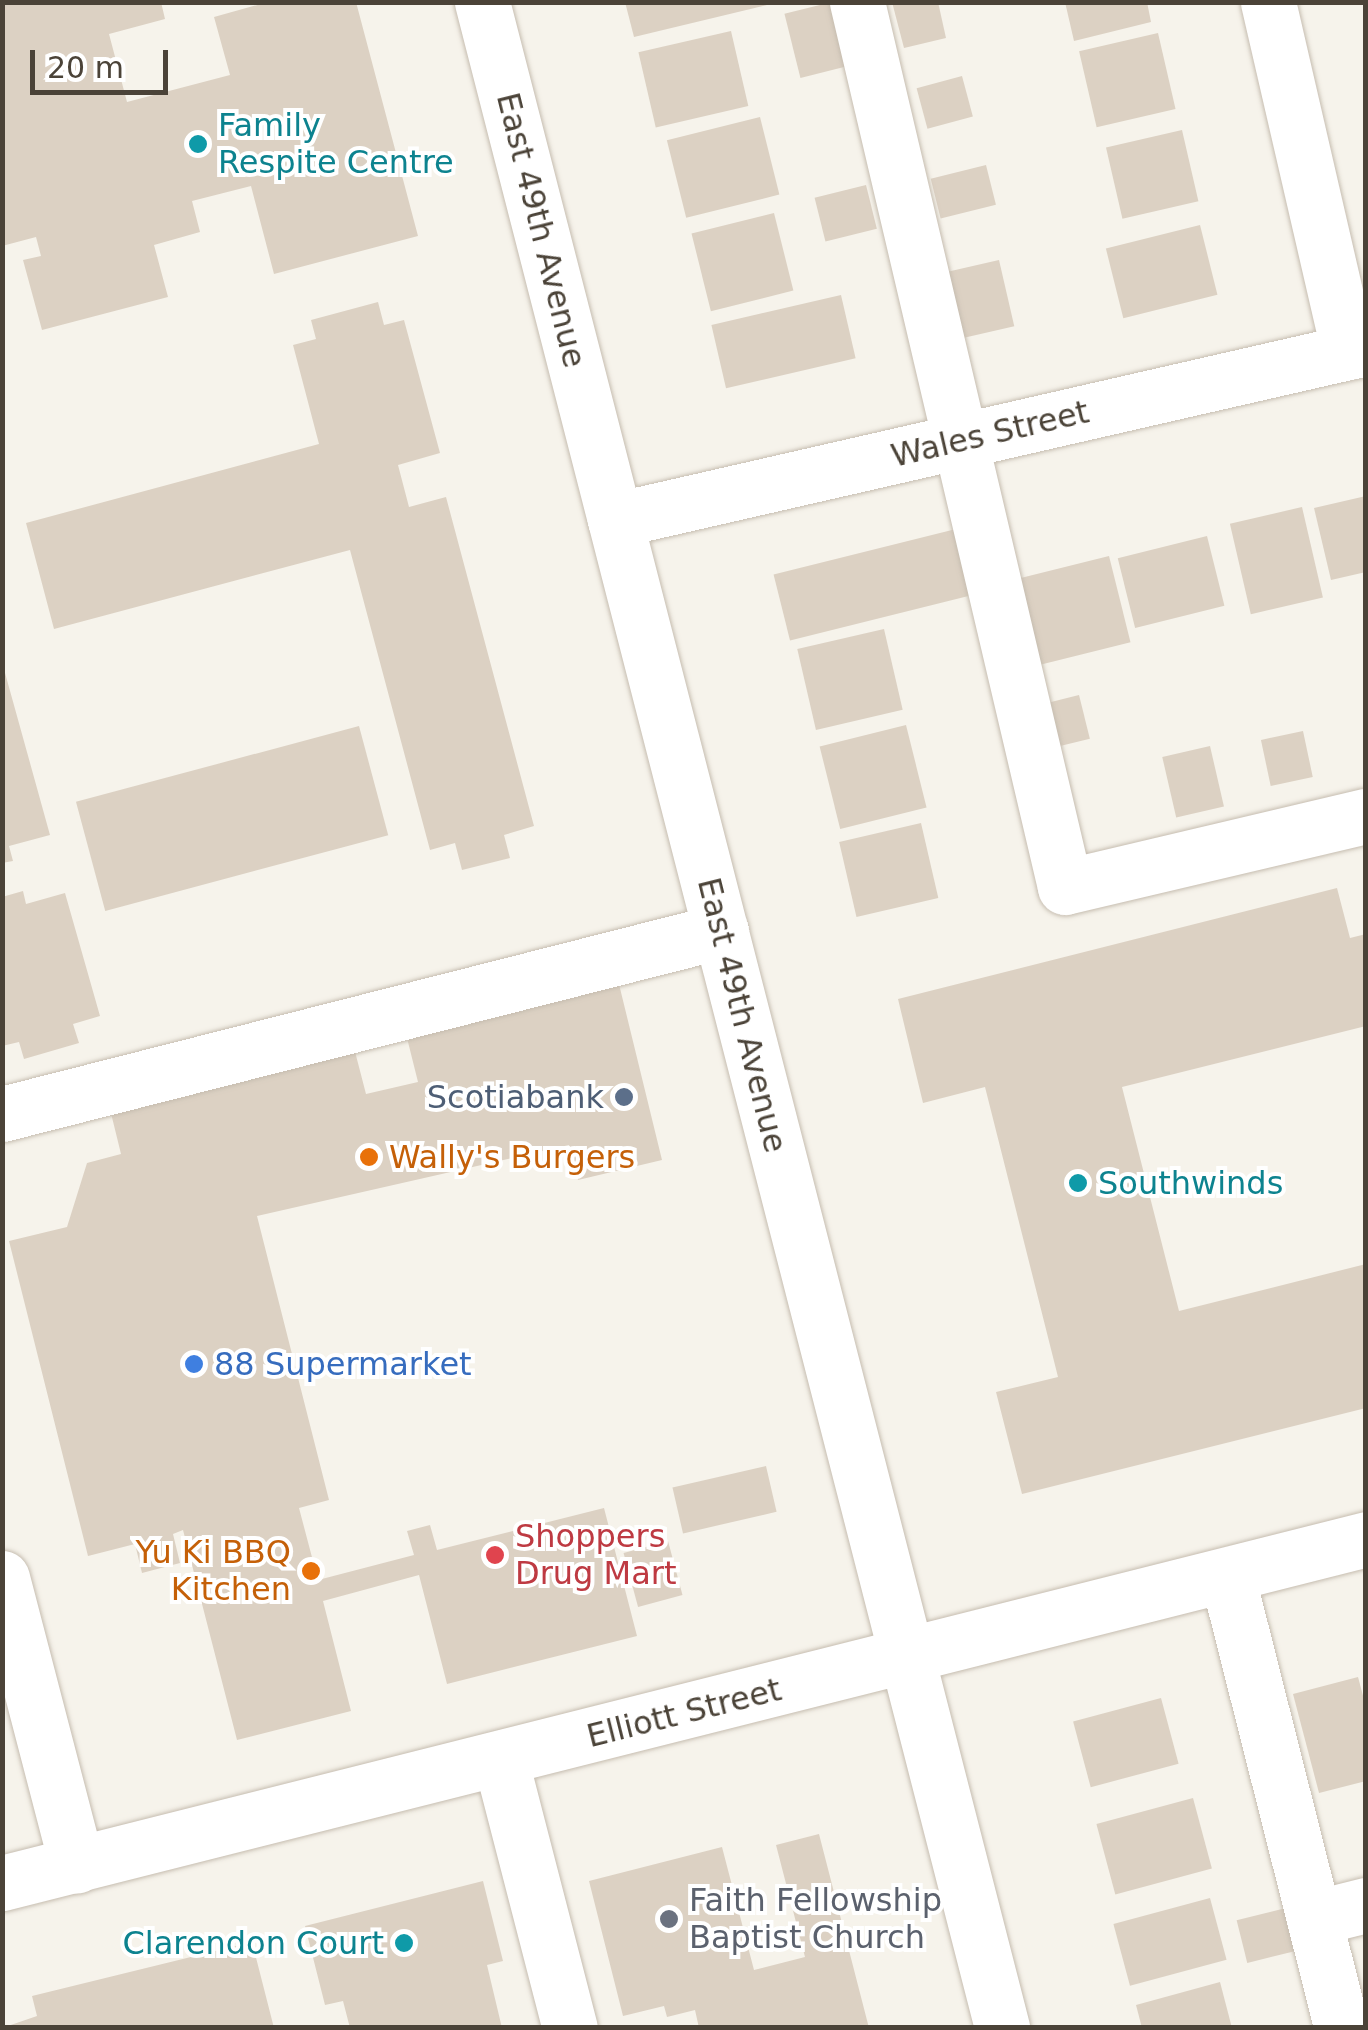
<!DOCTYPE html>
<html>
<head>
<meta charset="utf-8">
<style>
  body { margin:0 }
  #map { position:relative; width:1368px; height:2030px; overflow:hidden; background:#f6f3eb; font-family:"DejaVu Sans",sans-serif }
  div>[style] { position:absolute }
  .building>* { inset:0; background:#dcd1c3; transform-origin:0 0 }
  .roads { filter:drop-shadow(0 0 2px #c6bdb0) drop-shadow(0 0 2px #c6bdb0) }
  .minor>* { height:55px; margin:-27.5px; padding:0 27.5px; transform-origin:27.5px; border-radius:27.5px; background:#fff }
  .dots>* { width:28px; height:28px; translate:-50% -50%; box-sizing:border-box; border:5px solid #fff; border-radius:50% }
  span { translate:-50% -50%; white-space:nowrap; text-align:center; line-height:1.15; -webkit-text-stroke:8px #fff; paint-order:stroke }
  .culture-label { font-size:32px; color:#0d838f }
  .left { translate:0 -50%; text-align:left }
  .right { translate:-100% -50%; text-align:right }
  .street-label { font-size:32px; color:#4b4338 }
  .service-label { font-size:32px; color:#4e5e75 }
  .food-label { font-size:32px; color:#c56008 }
  .shop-label { font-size:32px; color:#366cbe }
  .health-label { font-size:32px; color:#be3a42 }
  .worship-label { font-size:32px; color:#5b616d }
  .frame { position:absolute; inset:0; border:5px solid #4b4338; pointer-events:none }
  .scale { position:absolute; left:30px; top:50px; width:138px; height:45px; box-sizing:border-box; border:5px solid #4b4338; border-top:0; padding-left:12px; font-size:30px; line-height:35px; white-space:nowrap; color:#4b4338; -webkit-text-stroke:8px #fff; paint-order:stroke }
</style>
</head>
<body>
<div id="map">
  <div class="building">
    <div style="clip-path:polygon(2px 2px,161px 2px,165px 19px,109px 34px,127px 102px,230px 75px,214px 17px,268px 2px,356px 2px,418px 236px,274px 274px,251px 186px,192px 201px,200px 232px,154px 245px,168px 297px,42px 330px,23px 260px,41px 256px,36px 237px,2px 246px)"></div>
    <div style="clip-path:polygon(625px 2px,771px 2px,771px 4px,634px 37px)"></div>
    <div style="left:832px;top:2px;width:66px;height:49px;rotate:76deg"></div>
    <div style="clip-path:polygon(892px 2px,938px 2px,946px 38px,904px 48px)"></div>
    <div style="clip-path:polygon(1065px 2px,1147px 2px,1151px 22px,1074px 41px)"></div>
    <div style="left:731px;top:31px;width:77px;height:95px;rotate:77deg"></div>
    <div style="left:1158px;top:33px;width:78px;height:81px;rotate:77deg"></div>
    <div style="left:962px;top:76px;width:42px;height:47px;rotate:75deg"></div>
    <div style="left:760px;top:117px;width:80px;height:96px;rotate:76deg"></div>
    <div style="left:1182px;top:130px;width:73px;height:78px;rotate:77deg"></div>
    <div style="left:986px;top:165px;width:41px;height:57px;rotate:76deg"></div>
    <div style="left:866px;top:185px;width:45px;height:53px;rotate:76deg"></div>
    <div style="left:774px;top:213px;width:80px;height:85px;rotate:76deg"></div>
    <div style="left:1200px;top:225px;width:72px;height:97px;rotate:76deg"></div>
    <div style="left:999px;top:260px;width:68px;height:56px;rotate:77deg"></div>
    <div style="left:841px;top:295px;width:65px;height:133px;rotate:77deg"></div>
    <div style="clip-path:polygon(378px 302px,384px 325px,404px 320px,440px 453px,398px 465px,409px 507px,446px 497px,534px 826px,504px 835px,510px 858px,462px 870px,455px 843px,430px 850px,350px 550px,54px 629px,26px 523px,319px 444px,293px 345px,316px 339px,311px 320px)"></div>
    <div style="clip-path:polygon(1366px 496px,1366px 572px,1331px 580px,1314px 508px)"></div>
    <div style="left:1302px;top:507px;width:93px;height:74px;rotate:77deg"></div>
    <div style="left:956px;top:529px;width:68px;height:188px;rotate:76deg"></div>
    <div style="left:1207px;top:536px;width:72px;height:92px;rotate:76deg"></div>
    <div style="left:1109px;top:556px;width:89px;height:92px;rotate:76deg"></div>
    <div style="left:884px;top:629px;width:83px;height:89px;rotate:77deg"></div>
    <div style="clip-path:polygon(2px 662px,50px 835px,9px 846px,13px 861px,2px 863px)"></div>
    <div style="left:1079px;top:695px;width:45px;height:36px;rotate:76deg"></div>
    <div style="left:906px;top:725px;width:85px;height:89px;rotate:76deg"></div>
    <div style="left:359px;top:726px;width:113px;height:293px;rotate:75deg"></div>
    <div style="left:1303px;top:731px;width:47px;height:43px;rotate:78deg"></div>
    <div style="left:1210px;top:746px;width:62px;height:49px;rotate:77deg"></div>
    <div style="left:921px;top:823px;width:77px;height:84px;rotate:77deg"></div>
    <div style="clip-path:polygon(1337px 888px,1350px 938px,1366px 934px,1366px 1026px,1122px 1087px,1179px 1311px,1366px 1264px,1366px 1408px,1022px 1494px,996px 1392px,1058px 1377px,985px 1087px,923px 1103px,898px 999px)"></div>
    <div style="clip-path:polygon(23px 891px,26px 904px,65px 893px,100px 1016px,73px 1024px,79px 1043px,24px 1059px,19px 1042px,2px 1046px,2px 897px)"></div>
    <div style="clip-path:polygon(618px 980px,662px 1160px,578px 1180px,569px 1145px,257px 1216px,329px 1500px,299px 1508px,318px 1580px,414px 1555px,407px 1531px,430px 1525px,437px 1550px,604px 1508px,637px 1636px,447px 1684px,419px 1575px,323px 1601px,351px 1711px,237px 1740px,183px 1530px,173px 1534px,180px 1563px,142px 1573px,135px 1544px,88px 1556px,9px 1241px,67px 1227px,87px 1163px,121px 1154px,108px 1101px,352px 1040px,366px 1094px,418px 1082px,407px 1038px)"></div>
    <div style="left:766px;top:1466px;width:47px;height:96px;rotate:77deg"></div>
    <div style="left:668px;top:1541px;width:56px;height:46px;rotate:75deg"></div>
    <div style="clip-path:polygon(1358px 1677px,1366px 1707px,1366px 1781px,1319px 1793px,1293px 1694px)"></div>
    <div style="left:1161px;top:1698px;width:68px;height:91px;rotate:75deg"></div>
    <div style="left:1193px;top:1798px;width:73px;height:100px;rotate:75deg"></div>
    <div style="clip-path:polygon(819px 1834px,869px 2028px,699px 2028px,695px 2010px,667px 2017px,664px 2006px,623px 2016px,589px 1881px,722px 1847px,754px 1970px,805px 1957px,776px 1845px)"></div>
    <div style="clip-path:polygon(483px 1881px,503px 1961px,487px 1965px,502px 2028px,350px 2028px,343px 2001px,325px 2005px,305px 1926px)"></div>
    <div style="left:1210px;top:1898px;width:64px;height:100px;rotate:75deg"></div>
    <div style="left:1290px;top:1907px;width:44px;height:55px;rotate:76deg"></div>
    <div style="clip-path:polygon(252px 1942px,274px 2028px,2px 2028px,37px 2016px,32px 1996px)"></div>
    <div style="clip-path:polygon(1220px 1982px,1232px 2028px,1142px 2028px,1136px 2005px)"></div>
  </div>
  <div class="roads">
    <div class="minor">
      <div style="left:482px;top:2px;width:2092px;rotate:75.6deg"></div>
      <div style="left:857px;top:2px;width:909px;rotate:76.77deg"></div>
      <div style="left:1065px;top:887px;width:309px;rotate:-13.3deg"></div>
      <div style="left:1268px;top:2px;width:359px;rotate:77deg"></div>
      <div style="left:615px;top:520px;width:770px;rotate:-12.9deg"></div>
      <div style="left:2px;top:1114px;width:742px;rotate:-14.28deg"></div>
      <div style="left:1227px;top:1575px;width:467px;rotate:75.8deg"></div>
      <div style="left:2px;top:1578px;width:297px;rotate:75.4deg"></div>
      <div style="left:500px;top:1758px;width:279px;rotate:75.5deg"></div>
      <div style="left:2px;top:1883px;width:1407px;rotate:-14.15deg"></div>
      <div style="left:1314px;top:1918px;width:54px;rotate:-14deg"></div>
    </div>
  </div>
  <div class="dots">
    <div style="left:198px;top:144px;background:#0f9aa8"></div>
    <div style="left:624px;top:1097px;background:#5c6f8a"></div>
    <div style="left:369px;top:1157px;background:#e8710a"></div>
    <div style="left:1078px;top:1183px;background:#0f9aa8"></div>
    <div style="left:194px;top:1364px;background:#3f7fe0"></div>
    <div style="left:495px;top:1555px;background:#e0444e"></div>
    <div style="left:311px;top:1571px;background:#e8710a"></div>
    <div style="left:669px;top:1919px;background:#6b7280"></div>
    <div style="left:404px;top:1943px;background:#0f9aa8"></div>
  </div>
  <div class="culture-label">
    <span class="left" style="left:218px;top:144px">Family<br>Respite Centre</span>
    <span class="left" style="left:1098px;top:1183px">Southwinds</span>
    <span class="right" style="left:384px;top:1943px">Clarendon Court</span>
  </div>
  <div class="street-label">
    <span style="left:541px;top:230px;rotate:76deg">East 49th Avenue</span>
    <span style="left:990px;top:434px;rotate:-13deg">Wales Street</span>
    <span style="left:742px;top:1015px;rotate:76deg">East 49th Avenue</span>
    <span style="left:684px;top:1713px;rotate:-14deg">Elliott Street</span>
  </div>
  <div class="service-label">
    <span class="right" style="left:604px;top:1097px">Scotiabank</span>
  </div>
  <div class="food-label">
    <span class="left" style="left:389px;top:1157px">Wally's Burgers</span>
    <span class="right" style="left:291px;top:1571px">Yu Ki BBQ<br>Kitchen</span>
  </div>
  <div class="shop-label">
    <span class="left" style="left:214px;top:1364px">88 Supermarket</span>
  </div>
  <div class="health-label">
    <span class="left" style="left:515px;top:1555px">Shoppers<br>Drug Mart</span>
  </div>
  <div class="worship-label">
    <span class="left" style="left:689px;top:1919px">Faith Fellowship<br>Baptist Church</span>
  </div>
  <div class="frame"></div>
  <div class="scale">20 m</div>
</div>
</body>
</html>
